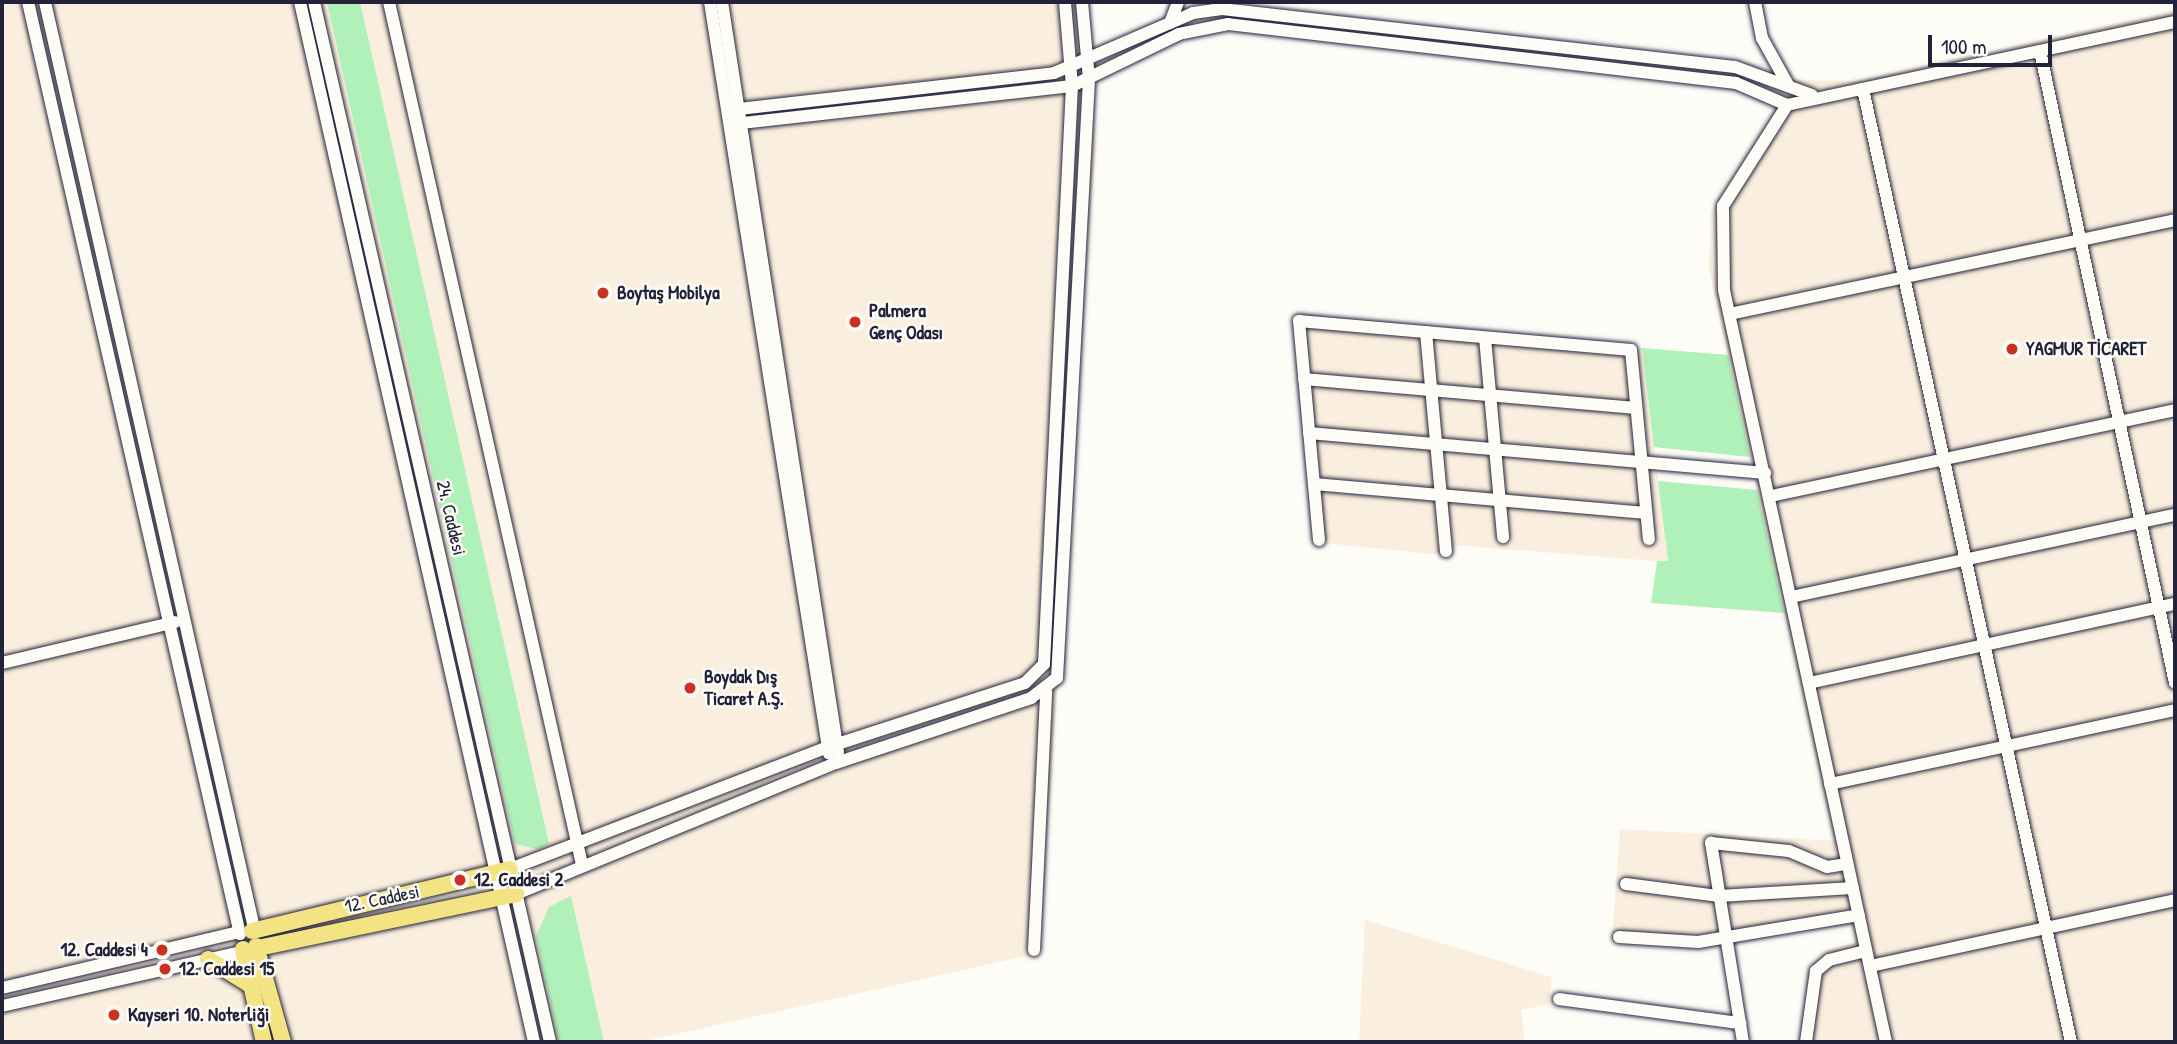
<!DOCTYPE html>
<html>
<head>
<meta charset="utf-8">
<style>
  body { margin:0 }
  #map { position:relative; width:2177px; height:1044px; overflow:hidden; background:#fdfcf7; font-family:"Patrick Hand",sans-serif }
  div>[style] { position:absolute }
  .built>* { inset:0; background:#faeede }
  .green>* { inset:0; background:#b0f1b9 }
  .roads { filter:drop-shadow(0 0 2px #22223b) drop-shadow(0 0 2px #22223b) }
  .minor>* { height:12px; margin:-6px; padding:0 6px; transform-origin:6px; border-radius:6px; background:#fdfcf7 }
  .major>* { height:16px; margin:-8px; padding:0 8px; transform-origin:8px; border-radius:8px; background:#f4e382 }
  .dots>* { width:19px; height:19px; translate:-50% -50%; box-sizing:border-box; border:4px solid #fdfcf7; border-radius:50% }
  span { translate:-50% -50%; white-space:nowrap; text-align:center; line-height:1.15; -webkit-text-stroke:5px #fdfcf7; paint-order:stroke }
  .poi-label { font-size:19px; color:#22223b; font-weight:700 }
  .left { translate:0 -50%; text-align:left }
  .right { translate:-100% -50%; text-align:right }
  .street-label { font-size:19px; color:#22223b }
  .frame { position:absolute; inset:0; border:4px solid #22223b; pointer-events:none }
  .scale { position:absolute; left:1928px; top:35px; width:124px; height:32px; box-sizing:border-box; border:4px solid #22223b; border-top:0; padding-left:9px; font-size:21px; line-height:24px; white-space:nowrap; color:#22223b; -webkit-text-stroke:5px #fdfcf7; paint-order:stroke }
</style>
</head>
<body>
<div id="map">
  <div class="built">
    <div style="clip-path:polygon(2px 2px,1089px 2px,1095px 149px,1039px 953px,641px 1042px,2px 1042px)"></div>
    <div style="clip-path:polygon(2175px 10px,2175px 1042px,1801px 1042px,1808px 972px,1828px 950px,1856px 942px,1852px 926px,1612px 939px,1620px 829px,1834px 841px,1709px 268px,1711px 213px,1794px 80px,1856px 81px)"></div>
    <div style="clip-path:polygon(1296px 313px,1642px 348px,1668px 562px,1454px 545px,1453px 556px,1314px 542px)"></div>
    <div style="clip-path:polygon(1365px 920px,1552px 977px,1549px 1004px,1521px 1010px,1525px 1042px,1359px 1042px)"></div>
  </div>
  <div class="green">
    <div style="clip-path:polygon(327px 2px,360px 2px,549px 844px,538px 849px,515px 844px)"></div>
    <div style="clip-path:polygon(1642px 348px,1728px 355px,1750px 457px,1654px 447px)"></div>
    <div style="clip-path:polygon(1658px 481px,1757px 490px,1784px 613px,1651px 603px,1657px 561px,1668px 561px)"></div>
    <div style="clip-path:polygon(571px 896px,604px 1042px,559px 1042px,536px 936px,549px 907px)"></div>
  </div>
  <div class="roads">
    <div class="minor">
      <div style="left:28px;top:2px;width:956px;rotate:77.19deg"></div>
      <div style="left:45px;top:2px;width:949px;rotate:77.28deg"></div>
      <div style="left:300px;top:2px;width:1066px;rotate:77.32deg"></div>
      <div style="left:314px;top:2px;width:1066px;rotate:77.21deg"></div>
      <div style="left:389px;top:2px;width:884px;rotate:77.39deg"></div>
      <div style="left:710px;top:2px;width:761px;rotate:81.01deg"></div>
      <div style="left:722px;top:2px;width:759px;rotate:81.21deg"></div>
      <div style="left:1755px;top:2px;width:37px;rotate:79deg"></div>
      <div style="left:1762px;top:38px;width:54px;rotate:61deg"></div>
      <div style="left:1170px;top:23px;width:22px;rotate:-69deg"></div>
      <div style="left:2040px;top:51px;width:646px;rotate:77.94deg"></div>
      <div style="left:1863px;top:89px;width:975px;rotate:77.69deg"></div>
      <div style="left:1787px;top:105px;width:56px;rotate:-156.7deg"></div>
      <div style="left:1736px;top:83px;width:511px;rotate:-173.38deg"></div>
      <div style="left:1228px;top:24px;width:50px;rotate:168.5deg"></div>
      <div style="left:1179px;top:34px;width:119px;rotate:154.1deg"></div>
      <div style="left:1072px;top:86px;width:333px;rotate:173.6deg"></div>
      <div style="left:741px;top:123px;width:13px;rotate:-157deg"></div>
      <div style="left:729px;top:118px;width:13px;rotate:-42deg"></div>
      <div style="left:739px;top:109px;width:317px;rotate:-6.5deg"></div>
      <div style="left:1054px;top:73px;width:151px;rotate:-23.3deg"></div>
      <div style="left:1193px;top:13px;width:29px;rotate:-8deg"></div>
      <div style="left:1222px;top:9px;width:516px;rotate:6.45deg"></div>
      <div style="left:1735px;top:67px;width:82px;rotate:20deg"></div>
      <div style="left:1730px;top:314px;width:455px;rotate:-11.9deg"></div>
      <div style="left:1426px;top:332px;width:220px;rotate:84.8deg"></div>
      <div style="left:1485px;top:338px;width:200px;rotate:84.8deg"></div>
      <div style="left:1304px;top:379px;width:333px;rotate:5deg"></div>
      <div style="left:1309px;top:433px;width:458px;rotate:5deg"></div>
      <div style="left:1314px;top:484px;width:333px;rotate:5deg"></div>
      <div style="left:1771px;top:496px;width:413px;rotate:-12deg"></div>
      <div style="left:1319px;top:540px;width:220px;rotate:-95.2deg"></div>
      <div style="left:1299px;top:321px;width:333px;rotate:5deg"></div>
      <div style="left:1631px;top:350px;width:190px;rotate:84.6deg"></div>
      <div style="left:1791px;top:597px;width:393px;rotate:-12.1deg"></div>
      <div style="left:2px;top:663px;width:178px;rotate:-13.3deg"></div>
      <div style="left:1809px;top:683px;width:374px;rotate:-12.2deg"></div>
      <div style="left:1830px;top:784px;width:353px;rotate:-12.1deg"></div>
      <div style="left:510px;top:869px;width:337px;rotate:-21deg"></div>
      <div style="left:825px;top:748px;width:210px;rotate:-18deg"></div>
      <div style="left:1025px;top:683px;width:27px;rotate:-45deg"></div>
      <div style="left:1044px;top:664px;width:579px;rotate:-87.23deg"></div>
      <div style="left:1072px;top:86px;width:84px;rotate:-94.8deg"></div>
      <div style="left:1626px;top:884px;width:94px;rotate:7.4deg"></div>
      <div style="left:1719px;top:896px;width:134px;rotate:-3.4deg"></div>
      <div style="left:516px;top:894px;width:346px;rotate:-22.3deg"></div>
      <div style="left:836px;top:763px;width:206px;rotate:-18.4deg"></div>
      <div style="left:1031px;top:698px;width:33px;rotate:-38deg"></div>
      <div style="left:1057px;top:678px;width:600px;rotate:-86.94deg"></div>
      <div style="left:1089px;top:79px;width:77px;rotate:-95.2deg"></div>
      <div style="left:1619px;top:937px;width:79px;rotate:3.6deg"></div>
      <div style="left:1698px;top:942px;width:163px;rotate:-9.5deg"></div>
      <div style="left:1034px;top:950px;width:259px;rotate:-87.3deg"></div>
      <div style="left:1870px;top:966px;width:312px;rotate:-12.2deg"></div>
      <div style="left:2px;top:988px;width:243px;rotate:-13.3deg"></div>
      <div style="left:1559px;top:999px;width:183px;rotate:7.6deg"></div>
      <div style="left:2px;top:1006px;width:246px;rotate:-12.7deg"></div>
      <div style="left:1743px;top:1042px;width:202px;rotate:-99.1deg"></div>
      <div style="left:1711px;top:843px;width:78px;rotate:5.9deg"></div>
      <div style="left:1789px;top:851px;width:41px;rotate:22.8deg"></div>
      <div style="left:1827px;top:867px;width:20px;rotate:-9deg"></div>
      <div style="left:1806px;top:1042px;width:72px;rotate:-82deg"></div>
      <div style="left:1816px;top:971px;width:17px;rotate:-40deg"></div>
      <div style="left:1829px;top:960px;width:38px;rotate:-14deg"></div>
      <div style="left:1886px;top:1042px;width:769px;rotate:-102.16deg"></div>
      <div style="left:1724px;top:290px;width:84px;rotate:-90.7deg"></div>
      <div style="left:1723px;top:206px;width:120px;rotate:-57.6deg"></div>
      <div style="left:1787px;top:105px;width:397px;rotate:-12.1deg"></div>
    </div>
    <div class="major">
      <div style="left:252px;top:931px;width:265px;rotate:-13.5deg"></div>
      <div style="left:256px;top:946px;width:100px;rotate:74.3deg"></div>
      <div style="left:258px;top:948px;width:264px;rotate:-11.8deg"></div>
      <div style="left:243px;top:949px;width:95px;rotate:77.3deg"></div>
      <div style="left:208px;top:959px;width:49px;rotate:31.8deg"></div>
    </div>
  </div>
  <div class="dots">
    <div style="left:603px;top:293px;background:#c8321e"></div>
    <div style="left:855px;top:322px;background:#c8321e"></div>
    <div style="left:2012px;top:349px;background:#c8321e"></div>
    <div style="left:690px;top:688px;background:#c8321e"></div>
    <div style="left:460px;top:880px;background:#c8321e"></div>
    <div style="left:162px;top:950px;background:#c8321e"></div>
    <div style="left:165px;top:969px;background:#c8321e"></div>
    <div style="left:114px;top:1015px;background:#c8321e"></div>
  </div>
  <div class="poi-label">
    <span class="left" style="left:617px;top:293px">Boytaş Mobilya</span>
    <span class="left" style="left:869px;top:322px">Palmera<br>Genç Odası</span>
    <span class="left" style="left:2026px;top:349px">YAGMUR TİCARET</span>
    <span class="left" style="left:704px;top:688px">Boydak Dış<br>Ticaret A.Ş.</span>
    <span class="left" style="left:474px;top:880px">12. Caddesi 2</span>
    <span class="right" style="left:148px;top:950px">12. Caddesi 4</span>
    <span class="left" style="left:179px;top:969px">12. Caddesi 15</span>
    <span class="left" style="left:128px;top:1015px">Kayseri 10. Noterliği</span>
  </div>
  <div class="street-label">
    <span style="left:451px;top:518px;rotate:77deg">24. Caddesi</span>
    <span style="left:382px;top:899px;rotate:-12deg">12. Caddesi</span>
  </div>
  <div class="frame"></div>
  <div class="scale">100 m</div>
</div>
</body>
</html>
